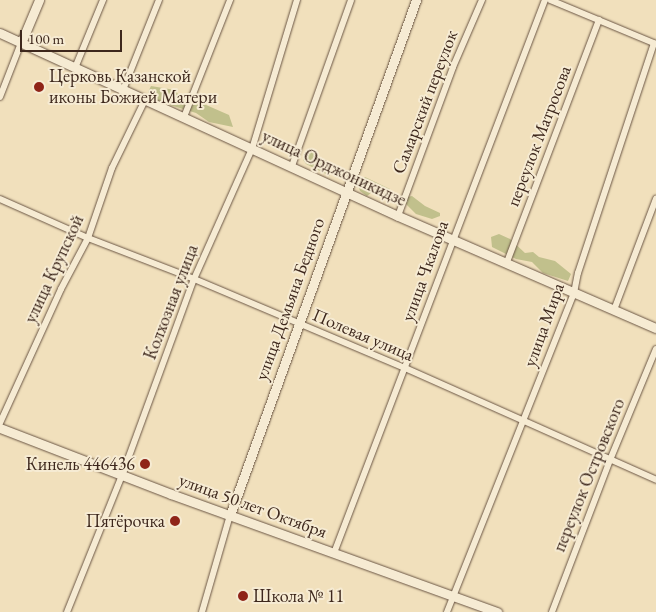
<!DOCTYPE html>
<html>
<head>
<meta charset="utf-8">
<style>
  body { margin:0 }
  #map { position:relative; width:656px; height:612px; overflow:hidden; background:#f1e0bc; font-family:"EB Garamond",serif }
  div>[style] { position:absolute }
  .green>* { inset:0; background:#c1c08c }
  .roads { filter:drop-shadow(0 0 1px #6a5544) drop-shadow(0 0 1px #6a5544) }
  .street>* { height:6px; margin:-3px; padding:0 3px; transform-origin:3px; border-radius:3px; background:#f6ebd3 }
  .secondary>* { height:9px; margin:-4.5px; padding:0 4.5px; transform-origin:4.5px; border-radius:4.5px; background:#f6ebd3 }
  .dots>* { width:14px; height:14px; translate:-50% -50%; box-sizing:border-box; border:2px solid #f6ebd3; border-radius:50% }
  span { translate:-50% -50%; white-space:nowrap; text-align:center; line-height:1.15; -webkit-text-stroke:4px #f6ebd3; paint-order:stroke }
  .poi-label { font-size:18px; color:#3d271c }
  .left { translate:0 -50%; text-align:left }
  .right { translate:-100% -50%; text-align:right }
  .street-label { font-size:18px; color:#3d271c }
  .scale { position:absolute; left:20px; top:30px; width:102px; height:22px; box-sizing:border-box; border:2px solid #3d271c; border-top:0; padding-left:6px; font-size:15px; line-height:18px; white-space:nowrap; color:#3d271c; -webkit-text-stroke:4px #f6ebd3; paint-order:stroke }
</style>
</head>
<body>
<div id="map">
  <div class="green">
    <div style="clip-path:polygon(151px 86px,175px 90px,185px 104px,197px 101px,229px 115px,233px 127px,209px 122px,196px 113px,154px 100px,148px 92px)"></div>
    <div style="clip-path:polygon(309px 151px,316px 153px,319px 159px,326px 160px,330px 164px,330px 176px,306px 164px,303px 160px,304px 153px)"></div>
    <div style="clip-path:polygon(365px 177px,390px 189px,390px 193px,383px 196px,375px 190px,367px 196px,360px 191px,356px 179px)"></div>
    <div style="clip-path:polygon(412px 196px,425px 206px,440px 213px,440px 216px,432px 219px,416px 214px,406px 204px,407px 197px)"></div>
    <div style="clip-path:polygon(499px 234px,510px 239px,525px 253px,533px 252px,539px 257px,555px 261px,571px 274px,568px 281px,543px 273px,532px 262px,516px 259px,492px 247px,491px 237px)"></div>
  </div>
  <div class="roads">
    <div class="street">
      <div style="left:550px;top:0;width:115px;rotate:22.5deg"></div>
      <div style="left:75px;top:68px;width:74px;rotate:-67.6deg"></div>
      <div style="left:123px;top:90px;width:97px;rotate:-68.2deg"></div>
      <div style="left:0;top:97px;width:58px;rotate:-68.7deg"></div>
      <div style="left:184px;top:117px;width:126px;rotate:-68.5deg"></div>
      <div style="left:292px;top:166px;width:176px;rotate:-70.4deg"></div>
      <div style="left:0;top:199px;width:96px;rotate:23.9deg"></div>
      <div style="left:88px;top:238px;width:114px;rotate:21.1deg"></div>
      <div style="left:194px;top:279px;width:229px;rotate:22.9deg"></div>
      <div style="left:405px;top:368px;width:275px;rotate:24deg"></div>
      <div style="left:398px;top:216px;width:159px;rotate:-69.7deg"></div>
      <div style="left:453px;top:67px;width:73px;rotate:-66.6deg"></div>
      <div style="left:507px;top:262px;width:259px;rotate:-69.2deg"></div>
      <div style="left:614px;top:310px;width:119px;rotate:-69.3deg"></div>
      <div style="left:0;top:423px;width:147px;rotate:-65.5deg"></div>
      <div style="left:61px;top:289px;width:58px;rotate:-62.1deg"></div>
      <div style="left:88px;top:238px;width:74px;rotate:-71.1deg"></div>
      <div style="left:112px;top:168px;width:76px;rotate:-64.1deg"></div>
      <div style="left:334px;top:553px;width:592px;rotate:-69.12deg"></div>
      <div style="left:67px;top:612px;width:153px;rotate:-68.1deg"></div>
      <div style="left:124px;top:470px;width:203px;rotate:-69.9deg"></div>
      <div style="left:194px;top:279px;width:142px;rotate:-66deg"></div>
      <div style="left:252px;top:149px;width:156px;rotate:-73.2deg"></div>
      <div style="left:202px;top:612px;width:101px;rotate:-73.9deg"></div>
      <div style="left:447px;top:612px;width:343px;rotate:-68.3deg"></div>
      <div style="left:574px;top:293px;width:20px;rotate:-79deg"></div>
      <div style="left:578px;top:273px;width:242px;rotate:-71.7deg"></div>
      <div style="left:552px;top:612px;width:163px;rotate:-69.1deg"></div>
      <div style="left:610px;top:460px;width:120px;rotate:-67.5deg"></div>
    </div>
    <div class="secondary">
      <div style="left:0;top:33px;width:438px;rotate:24.7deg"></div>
      <div style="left:398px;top:216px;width:281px;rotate:23.5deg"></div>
      <div style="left:21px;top:43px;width:47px;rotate:-67.3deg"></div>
      <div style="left:0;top:428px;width:183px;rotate:21.1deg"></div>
      <div style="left:171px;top:494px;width:347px;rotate:19.9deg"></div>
      <div style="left:230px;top:515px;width:548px;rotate:-70.14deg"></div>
    </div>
  </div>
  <div class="dots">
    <div style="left:39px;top:87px;background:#8f2418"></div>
    <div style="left:145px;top:464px;background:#8f2418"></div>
    <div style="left:175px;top:521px;background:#8f2418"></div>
    <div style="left:243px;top:596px;background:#8f2418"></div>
  </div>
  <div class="poi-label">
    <span class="left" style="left:49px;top:87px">Церковь Казанской<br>иконы Божией Матери</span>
    <span class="right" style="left:135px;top:464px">Кинель 446436</span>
    <span class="right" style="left:165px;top:521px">Пятёрочка</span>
    <span class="left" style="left:253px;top:596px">Школа № 11</span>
  </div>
  <div class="street-label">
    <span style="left:425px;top:102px;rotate:-69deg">Самарский переулок</span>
    <span style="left:539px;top:136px;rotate:-69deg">переулок Матросова</span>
    <span style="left:334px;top:168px;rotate:25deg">улица Орджоникидзе</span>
    <span style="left:54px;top:269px;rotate:-65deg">улица Крупской</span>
    <span style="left:425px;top:271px;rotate:-70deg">улица Чкалова</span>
    <span style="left:290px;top:299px;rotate:-70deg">улица Демьяна Бедного</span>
    <span style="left:171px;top:302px;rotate:-69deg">Колхозная улица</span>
    <span style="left:544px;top:325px;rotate:-70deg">улица Мира</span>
    <span style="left:363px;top:335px;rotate:23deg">Полевая улица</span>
    <span style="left:589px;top:475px;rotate:-68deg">переулок Островского</span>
    <span style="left:253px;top:506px;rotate:20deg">улица 50 лет Октября</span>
  </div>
  <div class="scale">100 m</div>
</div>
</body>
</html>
